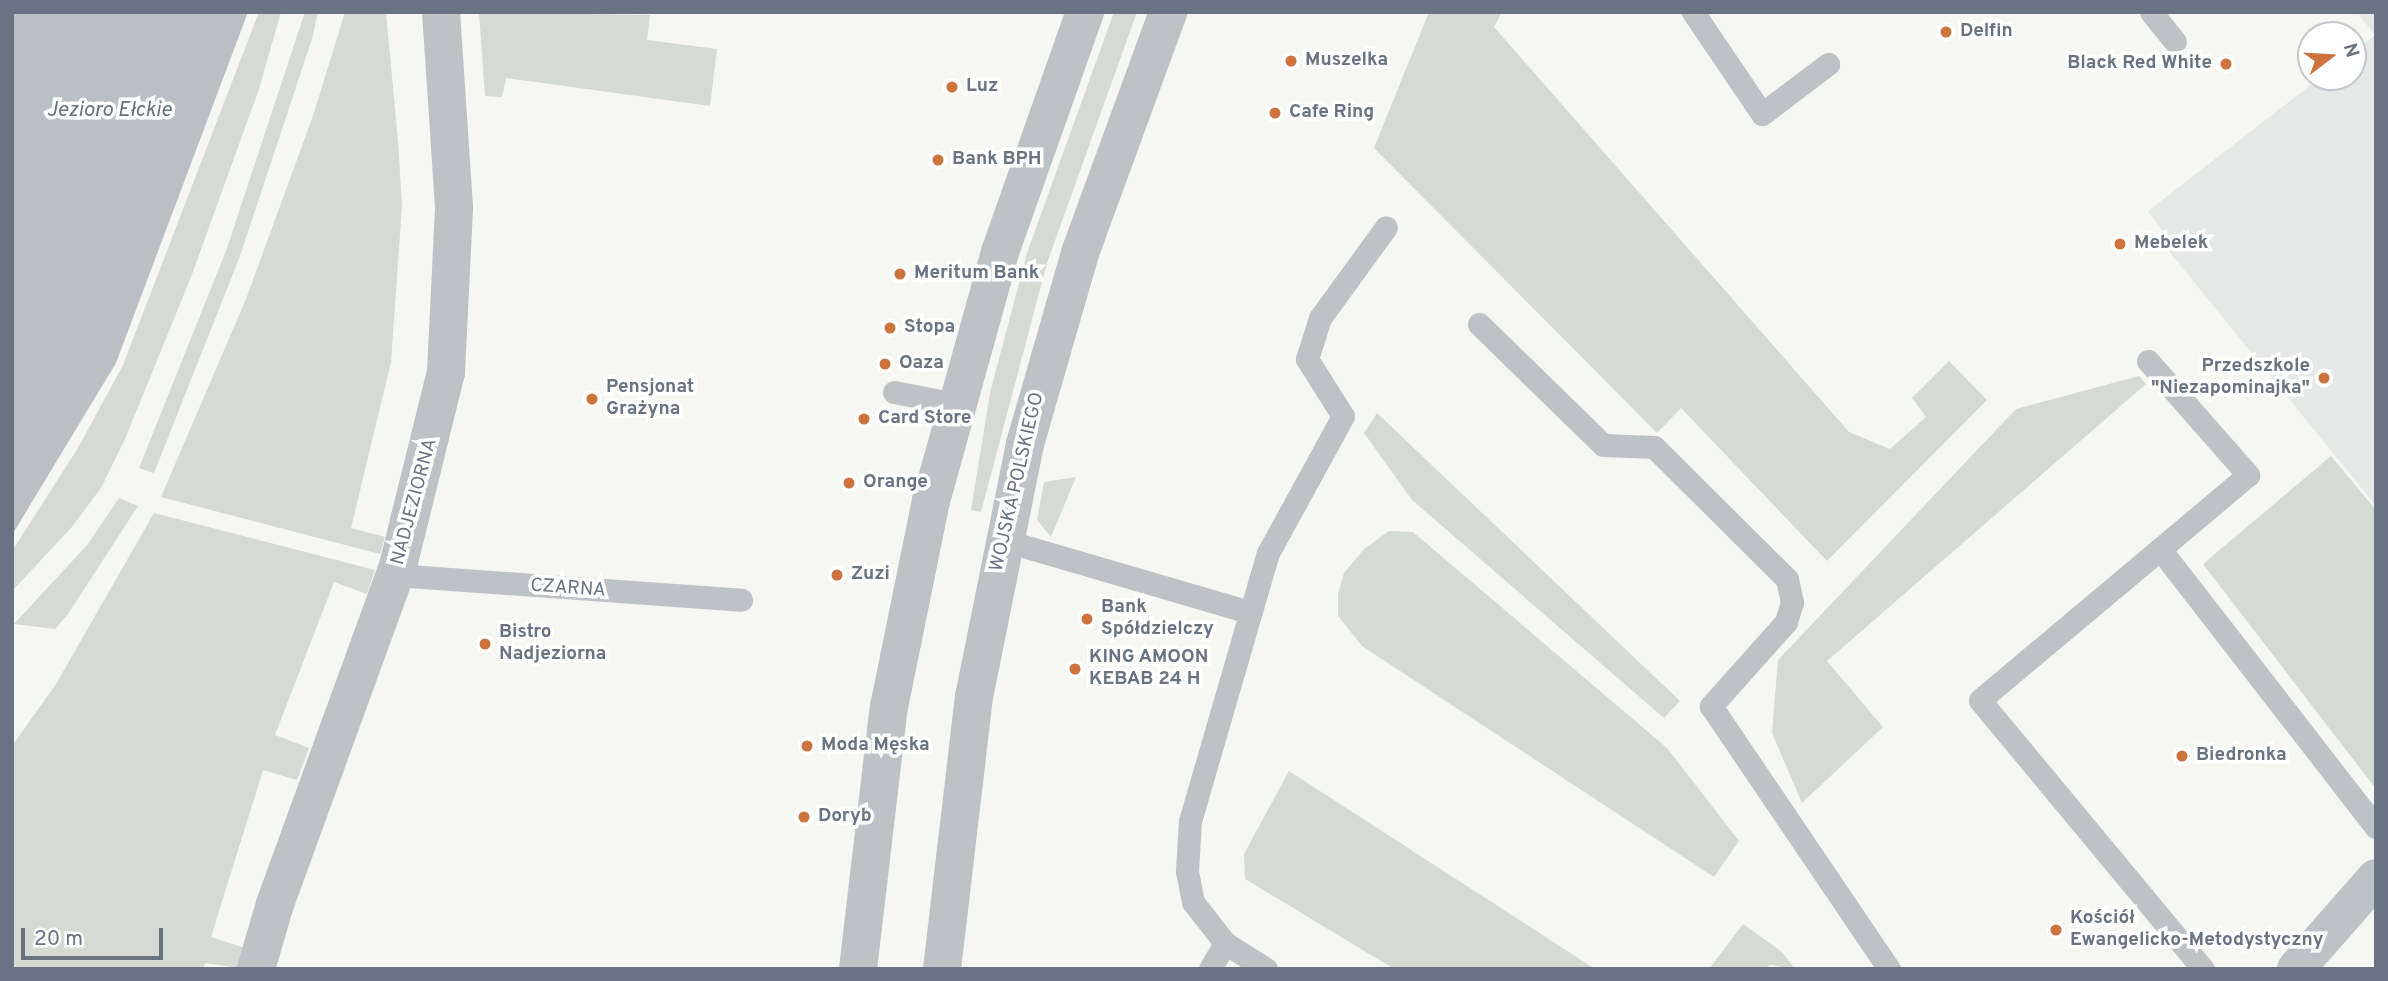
<!DOCTYPE html>
<html>
<head>
<meta charset="utf-8">
<style>
  body { margin:0 }
  #map { position:relative; width:2388px; height:981px; overflow:hidden; background:#f6f6f3; font-family:Overpass,sans-serif }
  div>[style] { position:absolute }
  .built>* { inset:0; background:#e6e8e7 }
  .green>* { inset:0; background:#d5dad3 }
  .water>* { inset:0; background:#b8bfc5 }
  .service>* { height:23px; margin:-11.5px; padding:0 11.5px; transform-origin:11.5px; border-radius:11.5px; background:#bec1c5 }
  .minor>* { height:38px; margin:-19px; padding:0 19px; transform-origin:19px; border-radius:19px; background:#bec1c5 }
  .tertiary>* { height:38px; margin:-19px; padding:0 19px; transform-origin:19px; border-radius:19px; background:#bec1c5 }
  .dots>* { width:19px; height:19px; translate:-50% -50%; box-sizing:border-box; border:4px solid #fff; border-radius:50% }
  span { translate:-50% -50%; white-space:nowrap; text-align:center; line-height:1.15; -webkit-text-stroke:7px #fff; paint-order:stroke }
  .poi-label { font-size:19px; color:#697381; font-weight:700 }
  .left { translate:0 -50%; text-align:left }
  .right { translate:-100% -50%; text-align:right }
  .street-label { font-size:19px; color:#697381 }
  .water-label { font-size:21px; color:#65737d; font-style:italic }
  .frame { position:absolute; inset:0; border:14px solid #697381; pointer-events:none }
  .north { position:absolute; left:2297px; top:21px; width:70px; height:70px; box-sizing:border-box; background:#fff; border:2px solid #c3c7cd; border-radius:50%; rotate:73deg; font-size:19px; font-weight:700; line-height:28px; text-align:center; color:#697381 }
  .north::after { content:''; display:block; margin:auto; width:24px; height:32px; background:#cd733d; clip-path:polygon(50% 0,100% 100%,50% 72%,0 100%) }
  .scale { position:absolute; left:21px; top:928px; width:142px; height:32px; box-sizing:border-box; border:4px solid #697381; border-top:0; padding-left:9px; font-size:21px; line-height:24px; white-space:nowrap; color:#697381; -webkit-text-stroke:5px #fff; paint-order:stroke }
</style>
</head>
<body>
<div id="map">
  <div class="built">
    <div style="clip-path:polygon(2357px 12px,2376px 12px,2376px 506px,2168px 250px,2173px 245px,2148px 211px,2321px 77px,2353px 77px,2353px 53px,2375px 35px)"></div>
  </div>
  <div class="green">
    <div style="clip-path:polygon(259px 12px,281px 12px,259px 89px,191px 277px,125px 439px,101px 488px,71px 528px,12px 591px,12px 551px,78px 448px,123px 365px)"></div>
    <div style="clip-path:polygon(305px 12px,318px 12px,312px 39px,240px 256px,154px 473px,139px 468px,226px 251px)"></div>
    <div style="clip-path:polygon(345px 12px,386px 12px,398px 141px,402px 206px,391px 362px,351px 528px,385px 537px,380px 554px,161px 497px,246px 299px,313px 116px)"></div>
    <div style="clip-path:polygon(479px 12px,650px 15px,647px 40px,717px 49px,710px 106px,506px 78px,502px 97px,485px 96px)"></div>
    <div style="clip-path:polygon(1114px 12px,1137px 12px,1047px 263px,981px 512px,971px 510px,990px 393px,1027px 253px)"></div>
    <div style="clip-path:polygon(1429px 12px,1502px 12px,1494px 27px,1849px 432px,1890px 449px,1926px 417px,1912px 398px,1949px 361px,1987px 400px,1827px 561px,1681px 408px,1657px 433px,1374px 148px)"></div>
    <div style="clip-path:polygon(2139px 376px,2146px 384px,1827px 661px,1883px 727px,1802px 803px,1772px 733px,1778px 660px,2016px 409px)"></div>
    <div style="clip-path:polygon(1377px 413px,1680px 701px,1664px 718px,1412px 500px,1364px 433px)"></div>
    <div style="clip-path:polygon(2331px 456px,2376px 510px,2376px 789px,2203px 564px)"></div>
    <div style="clip-path:polygon(1076px 477px,1051px 537px,1037px 520px,1044px 482px)"></div>
    <div style="clip-path:polygon(119px 498px,138px 506px,68px 614px,55px 629px,14px 624px,88px 544px)"></div>
    <div style="clip-path:polygon(154px 513px,375px 570px,367px 594px,334px 582px,275px 735px,309px 748px,297px 780px,263px 770px,211px 937px,245px 948px,239px 968px,205px 963px,203px 969px,12px 969px,12px 746px,56px 684px)"></div>
    <div style="clip-path:polygon(1389px 531px,1413px 532px,1667px 748px,1739px 841px,1714px 877px,1362px 646px,1338px 616px,1338px 594px,1344px 573px,1364px 549px)"></div>
    <div style="clip-path:polygon(1289px 771px,1595px 969px,1394px 969px,1245px 879px,1244px 854px)"></div>
    <div style="clip-path:polygon(1743px 924px,1782px 952px,1795px 969px,1770px 965px,1764px 969px,1709px 969px)"></div>
  </div>
  <div class="water">
    <div style="clip-path:polygon(12px 12px,248px 12px,116px 363px,12px 535px)"></div>
  </div>
  <div class="service">
    <div style="left:1693px;top:12px;width:123px;rotate:55.9deg"></div>
    <div style="left:1762px;top:114px;width:83px;rotate:-37.1deg"></div>
    <div style="left:2151px;top:12px;width:38px;rotate:51deg"></div>
    <div style="left:1479px;top:324px;width:173px;rotate:44.3deg"></div>
    <div style="left:1603px;top:445px;width:51px;rotate:2.2deg"></div>
    <div style="left:1654px;top:447px;width:187px;rotate:44.8deg"></div>
    <div style="left:1787px;top:579px;width:24px;rotate:78deg"></div>
    <div style="left:1792px;top:602px;width:21px;rotate:107deg"></div>
    <div style="left:1786px;top:622px;width:113px;rotate:131.8deg"></div>
    <div style="left:1711px;top:706px;width:318px;rotate:55.9deg"></div>
    <div style="left:2148px;top:361px;width:152px;rotate:48.7deg"></div>
    <div style="left:2248px;top:475px;width:115px;rotate:139.9deg"></div>
    <div style="left:894px;top:392px;width:63px;rotate:11deg"></div>
    <div style="left:1003px;top:540px;width:257px;rotate:16.3deg"></div>
    <div style="left:395px;top:575px;width:347px;rotate:4.1deg"></div>
    <div style="left:1210px;top:969px;width:30px;rotate:-60deg"></div>
    <div style="left:1266px;top:969px;width:49px;rotate:-147.6deg"></div>
    <div style="left:1225px;top:943px;width:52px;rotate:-128deg"></div>
    <div style="left:1193px;top:902px;width:32px;rotate:-101deg"></div>
    <div style="left:1187px;top:871px;width:50px;rotate:-86.6deg"></div>
    <div style="left:1190px;top:821px;width:279px;rotate:-73.8deg"></div>
    <div style="left:1268px;top:553px;width:156px;rotate:-61.3deg"></div>
    <div style="left:1343px;top:416px;width:67px;rotate:-122.3deg"></div>
    <div style="left:1307px;top:359px;width:43px;rotate:-72.4deg"></div>
    <div style="left:1320px;top:318px;width:112px;rotate:-54deg"></div>
    <div style="left:2203px;top:969px;width:349px;rotate:-129.7deg"></div>
    <div style="left:1980px;top:700px;width:235px;rotate:-40deg"></div>
    <div style="left:2160px;top:549px;width:352px;rotate:52.2deg"></div>
  </div>
  <div class="minor">
    <div style="left:256px;top:969px;width:68px;rotate:-73.7deg"></div>
    <div style="left:275px;top:904px;width:360px;rotate:-70deg"></div>
    <div style="left:398px;top:566px;width:200px;rotate:-76.1deg"></div>
    <div style="left:446px;top:372px;width:165px;rotate:-87.2deg"></div>
    <div style="left:454px;top:207px;width:195px;rotate:-93.8deg"></div>
    <div style="left:2296px;top:969px;width:121px;rotate:-48.7deg"></div>
  </div>
  <div class="tertiary">
    <div style="left:858px;top:969px;width:264px;rotate:-83.3deg"></div>
    <div style="left:889px;top:707px;width:210px;rotate:-78.5deg"></div>
    <div style="left:931px;top:501px;width:258px;rotate:-74.5deg"></div>
    <div style="left:1000px;top:252px;width:255px;rotate:-70.5deg"></div>
    <div style="left:942px;top:969px;width:274px;rotate:-83.3deg"></div>
    <div style="left:974px;top:697px;width:258px;rotate:-78.6deg"></div>
    <div style="left:1025px;top:444px;width:199px;rotate:-73.9deg"></div>
    <div style="left:1080px;top:253px;width:257px;rotate:-69.9deg"></div>
  </div>
  <div class="dots">
    <div style="left:1946px;top:32px;background:#cd733d"></div>
    <div style="left:1291px;top:61px;background:#cd733d"></div>
    <div style="left:2226px;top:64px;background:#cd733d"></div>
    <div style="left:952px;top:87px;background:#cd733d"></div>
    <div style="left:1275px;top:113px;background:#cd733d"></div>
    <div style="left:938px;top:160px;background:#cd733d"></div>
    <div style="left:2120px;top:244px;background:#cd733d"></div>
    <div style="left:900px;top:274px;background:#cd733d"></div>
    <div style="left:890px;top:328px;background:#cd733d"></div>
    <div style="left:885px;top:364px;background:#cd733d"></div>
    <div style="left:2324px;top:378px;background:#cd733d"></div>
    <div style="left:592px;top:399px;background:#cd733d"></div>
    <div style="left:864px;top:419px;background:#cd733d"></div>
    <div style="left:849px;top:483px;background:#cd733d"></div>
    <div style="left:837px;top:575px;background:#cd733d"></div>
    <div style="left:1087px;top:619px;background:#cd733d"></div>
    <div style="left:485px;top:644px;background:#cd733d"></div>
    <div style="left:1075px;top:669px;background:#cd733d"></div>
    <div style="left:807px;top:746px;background:#cd733d"></div>
    <div style="left:2182px;top:756px;background:#cd733d"></div>
    <div style="left:804px;top:817px;background:#cd733d"></div>
    <div style="left:2056px;top:930px;background:#cd733d"></div>
  </div>
  <div class="poi-label">
    <span class="left" style="left:1960px;top:32px">Delfin</span>
    <span class="left" style="left:1305px;top:61px">Muszelka</span>
    <span class="right" style="left:2212px;top:64px">Black Red White</span>
    <span class="left" style="left:966px;top:87px">Luz</span>
    <span class="left" style="left:1289px;top:113px">Cafe Ring</span>
    <span class="left" style="left:952px;top:160px">Bank BPH</span>
    <span class="left" style="left:2134px;top:244px">Mebelek</span>
    <span class="left" style="left:914px;top:274px">Meritum Bank</span>
    <span class="left" style="left:904px;top:328px">Stopa</span>
    <span class="left" style="left:899px;top:364px">Oaza</span>
    <span class="right" style="left:2310px;top:378px">Przedszkole<br>"Niezapominajka"</span>
    <span class="left" style="left:606px;top:399px">Pensjonat<br>Grażyna</span>
    <span class="left" style="left:878px;top:419px">Card Store</span>
    <span class="left" style="left:863px;top:483px">Orange</span>
    <span class="left" style="left:851px;top:575px">Zuzi</span>
    <span class="left" style="left:1101px;top:619px">Bank<br>Spółdzielczy</span>
    <span class="left" style="left:499px;top:644px">Bistro<br>Nadjeziorna</span>
    <span class="left" style="left:1089px;top:669px">KING AMOON<br>KEBAB 24 H</span>
    <span class="left" style="left:821px;top:746px">Moda Męska</span>
    <span class="left" style="left:2196px;top:756px">Biedronka</span>
    <span class="left" style="left:818px;top:817px">Doryb</span>
    <span class="left" style="left:2070px;top:930px">Kościół<br>Ewangelicko-Metodystyczny</span>
  </div>
  <div class="street-label">
    <span style="left:1018px;top:482px;rotate:-77deg">WOJSKA POLSKIEGO</span>
    <span style="left:415px;top:502px;rotate:-75deg">NADJEZIORNA</span>
    <span style="left:568px;top:589px;rotate:4deg">CZARNA</span>
  </div>
  <div class="water-label">
    <span style="left:109px;top:111px">Jezioro Ełckie</span>
  </div>
  <div class="frame"></div>
  <div class="north">N</div>
  <div class="scale">20 m</div>
</div>
</body>
</html>
